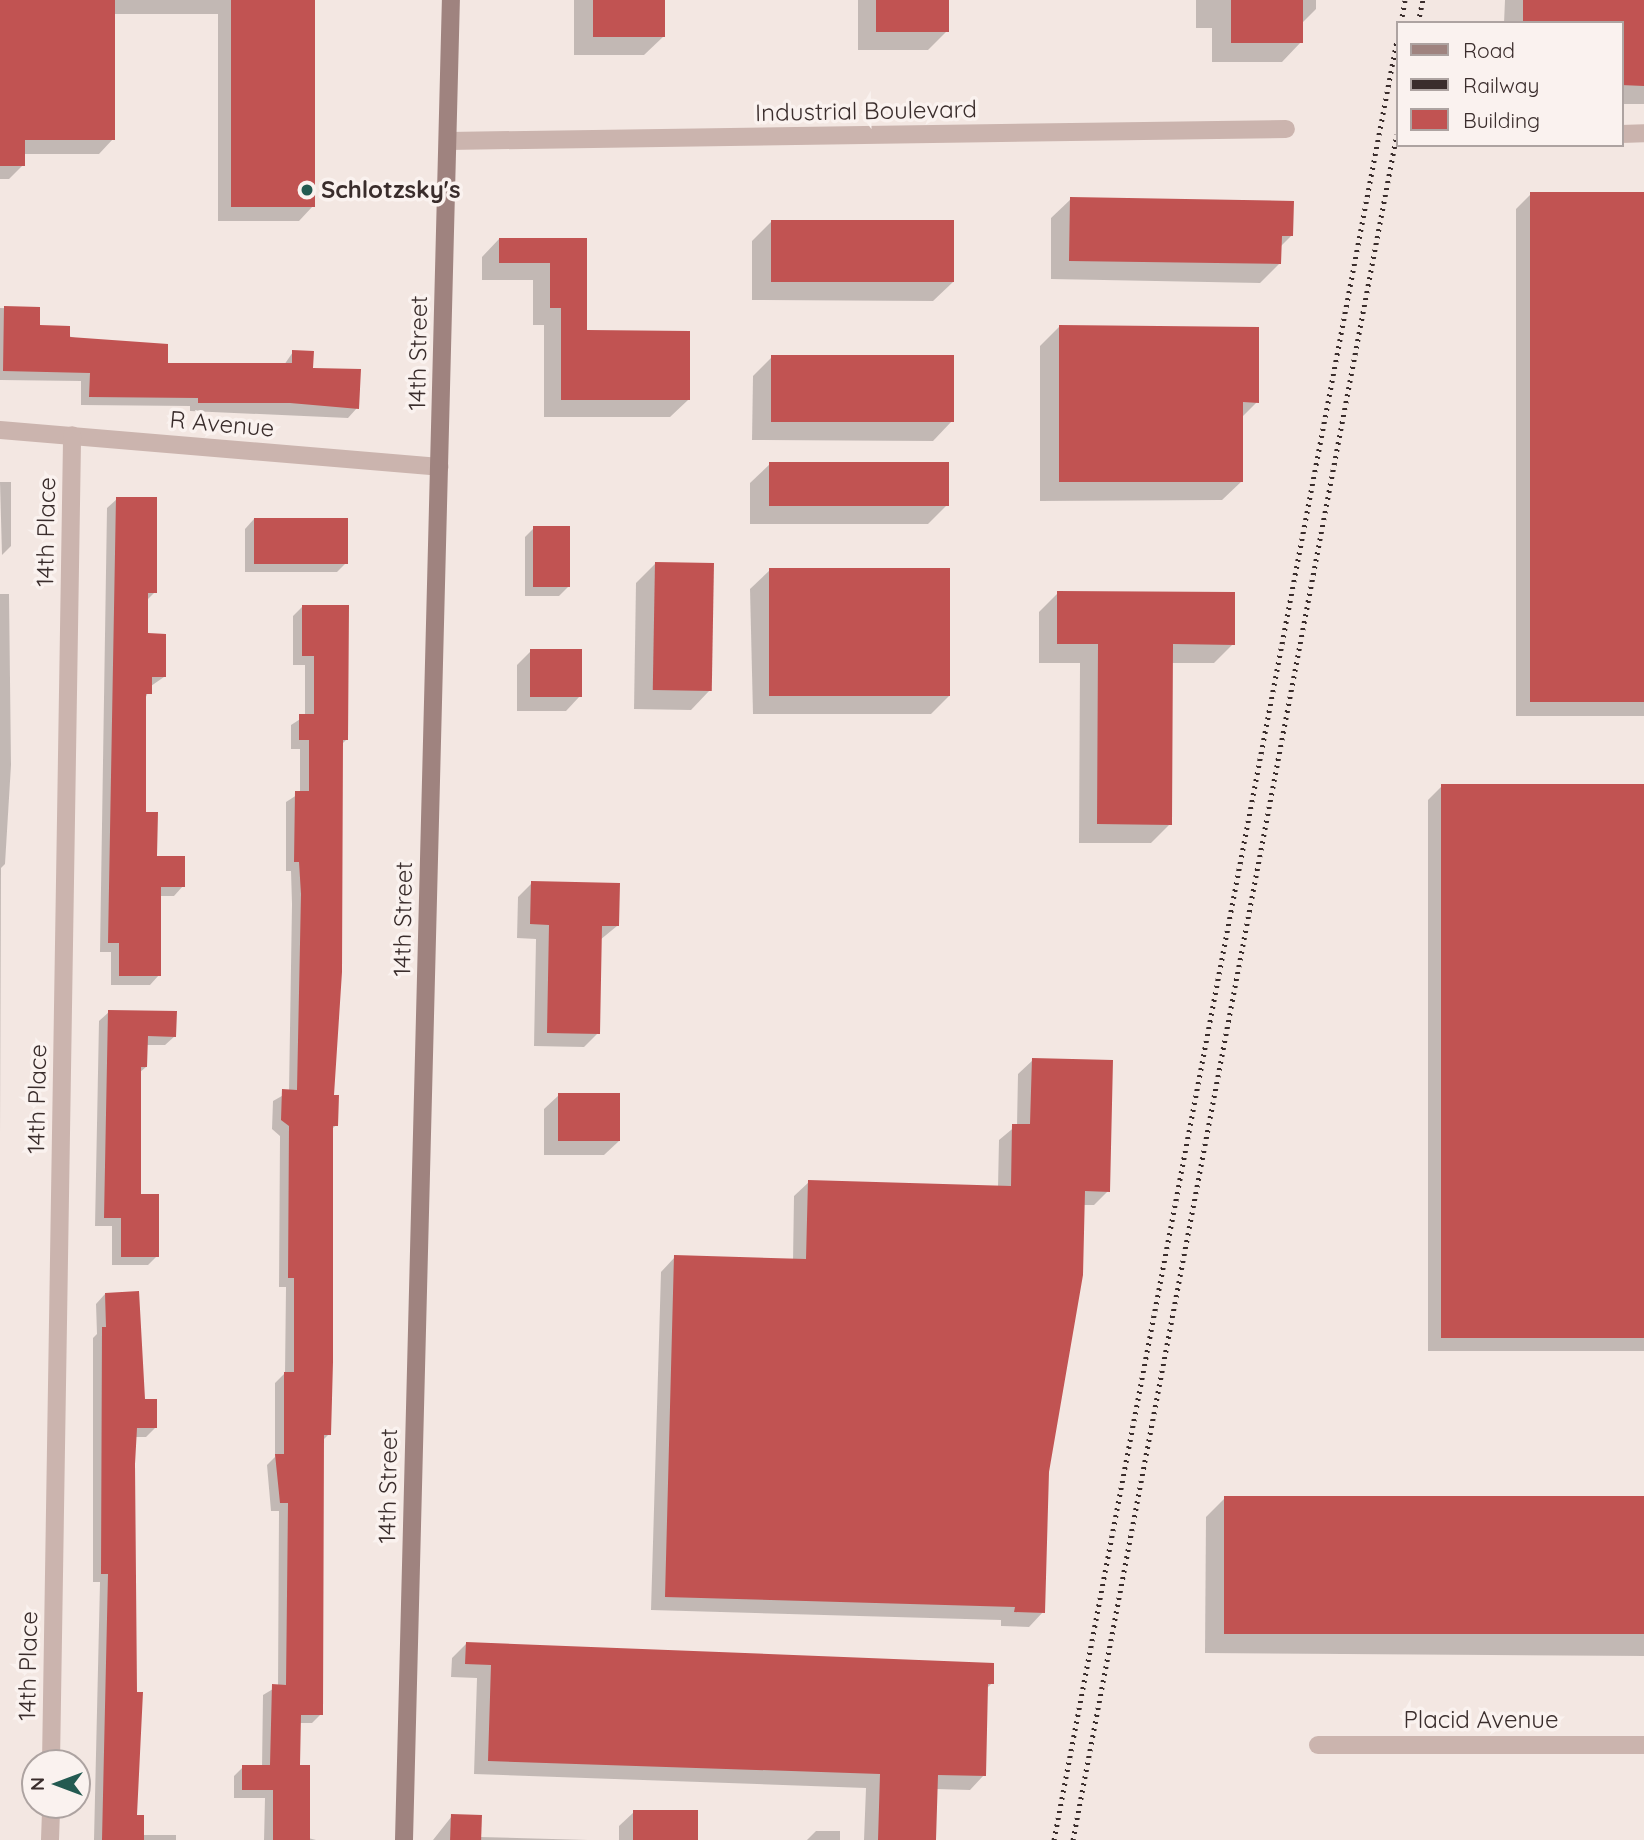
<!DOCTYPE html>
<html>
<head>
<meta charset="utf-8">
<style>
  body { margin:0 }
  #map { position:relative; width:1644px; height:1840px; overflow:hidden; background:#f3e7e2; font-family:Quicksand,sans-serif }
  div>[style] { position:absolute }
  .shadow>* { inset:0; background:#0003 }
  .building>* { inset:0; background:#c15352; transform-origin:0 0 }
  .minor>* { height:18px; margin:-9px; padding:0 9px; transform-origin:9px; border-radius:9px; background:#cbb4ae }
  .secondary>* { height:18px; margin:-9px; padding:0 9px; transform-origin:9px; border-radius:9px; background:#9f837f }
  .rail>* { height:5px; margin-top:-2.5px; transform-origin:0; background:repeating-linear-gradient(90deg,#3a2d2c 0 2px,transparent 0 7px) }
  .dots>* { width:19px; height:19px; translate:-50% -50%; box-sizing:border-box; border:4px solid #faf2ef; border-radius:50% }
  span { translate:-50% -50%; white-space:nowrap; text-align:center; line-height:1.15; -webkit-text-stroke:7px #faf2ef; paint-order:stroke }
  .street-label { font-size:24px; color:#3a2d2c }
  .poi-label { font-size:24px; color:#3a2d2c; font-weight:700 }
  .left { translate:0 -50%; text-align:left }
  .legend { position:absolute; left:1396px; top:21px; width:228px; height:126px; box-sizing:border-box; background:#faf2ef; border:2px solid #ada3a1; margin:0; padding:9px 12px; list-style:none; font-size:21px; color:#3a2d2c }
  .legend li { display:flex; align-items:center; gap:14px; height:35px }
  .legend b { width:35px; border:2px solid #ada3a1 }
  .north { position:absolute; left:21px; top:1749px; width:70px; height:70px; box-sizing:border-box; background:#faf2ef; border:2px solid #ada3a1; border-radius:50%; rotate:270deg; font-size:19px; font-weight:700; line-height:28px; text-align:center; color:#3a2d2c }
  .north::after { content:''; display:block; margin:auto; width:24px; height:32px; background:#235a51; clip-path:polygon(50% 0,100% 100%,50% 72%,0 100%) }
</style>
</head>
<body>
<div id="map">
  <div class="shadow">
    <div style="clip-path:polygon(0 0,313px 0,313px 206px,299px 221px,218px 221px,218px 14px,113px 14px,113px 139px,99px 154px,23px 154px,23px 165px,9px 179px,0 179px)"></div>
    <div style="clip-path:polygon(574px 0,664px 0,664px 36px,644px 55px,574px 55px)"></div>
    <div style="clip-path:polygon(858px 0,947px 0,947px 31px,928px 50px,858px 50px)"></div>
    <div style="clip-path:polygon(1196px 0,1316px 0,1316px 9px,1301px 24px,1301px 42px,1282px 62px,1212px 62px,1212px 28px,1196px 28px)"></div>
    <div style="clip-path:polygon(1505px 0,1644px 0,1644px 104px,1621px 104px,1621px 23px,1504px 23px)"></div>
    <div style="clip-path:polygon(1531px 194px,1644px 194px,1644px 716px,1516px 716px,1516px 209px)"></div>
    <div style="clip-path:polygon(1071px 199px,1292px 235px,1280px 247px,1280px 263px,1260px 283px,1051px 279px,1051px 218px)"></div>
    <div style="clip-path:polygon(772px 221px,953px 282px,933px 301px,752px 300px,752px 241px)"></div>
    <div style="clip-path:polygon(499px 239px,585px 240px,585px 332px,688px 400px,670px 417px,544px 417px,544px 325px,533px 325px,533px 280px,482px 280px,482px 257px)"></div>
    <div style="clip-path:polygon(0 308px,38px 309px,38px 327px,166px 365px,284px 365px,293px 352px,357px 408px,348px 418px,190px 411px,190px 406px,81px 405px,81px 381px,0 380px)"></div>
    <div style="clip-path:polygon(1059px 327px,1257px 402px,1242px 417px,1242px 481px,1222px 500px,1040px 501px,1040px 346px)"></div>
    <div style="clip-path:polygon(772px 357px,952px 421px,933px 441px,752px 440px,753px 376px)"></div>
    <div style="clip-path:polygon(770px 464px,947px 505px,928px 524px,750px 524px,750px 483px)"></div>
    <div style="clip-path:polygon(0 482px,11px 482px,11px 546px,2px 555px)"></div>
    <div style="clip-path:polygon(117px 499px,155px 592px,147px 600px,146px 635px,164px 677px,151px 686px,145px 699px,145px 814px,156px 858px,183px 886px,174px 896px,159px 896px,159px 975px,150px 985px,111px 985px,111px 952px,100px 952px,107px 508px)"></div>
    <div style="clip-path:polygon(254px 519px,346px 563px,337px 572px,245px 572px,245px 529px)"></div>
    <div style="clip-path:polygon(534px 528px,568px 587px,559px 596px,525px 596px,525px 537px)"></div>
    <div style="clip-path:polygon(655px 564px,710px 690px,691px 710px,634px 709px,636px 583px)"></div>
    <div style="clip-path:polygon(770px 570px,950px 695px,931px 714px,753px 714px,750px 589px)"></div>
    <div style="clip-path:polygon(1058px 593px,1233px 644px,1214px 663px,1171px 663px,1170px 824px,1151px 843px,1079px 843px,1080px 663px,1039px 663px,1039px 612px)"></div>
    <div style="clip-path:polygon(0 594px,9px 594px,11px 765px,5px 864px,1px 868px,0 1140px)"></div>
    <div style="clip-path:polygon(302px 607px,346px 740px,341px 745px,332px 1097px,336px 1125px,331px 1130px,329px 1434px,322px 1441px,321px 1714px,312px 1723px,299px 1723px,298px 1767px,308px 1838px,316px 1840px,264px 1840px,265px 1798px,234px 1798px,234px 1776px,243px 1767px,262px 1767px,263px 1695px,278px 1686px,279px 1511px,271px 1511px,267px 1465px,275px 1457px,275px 1383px,285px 1373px,286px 1287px,279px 1287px,280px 1136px,272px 1129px,273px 1101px,289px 1092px,292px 904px,291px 871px,286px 871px,286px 802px,300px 793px,300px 749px,291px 749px,291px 725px,305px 716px,305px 665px,293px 665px,293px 616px)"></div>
    <div style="clip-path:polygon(531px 651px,580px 696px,566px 711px,517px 711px,517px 665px)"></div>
    <div style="clip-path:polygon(1442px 786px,1644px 786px,1644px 1351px,1428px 1351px,1428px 800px)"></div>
    <div style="clip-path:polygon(532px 883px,617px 926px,600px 940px,598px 1033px,584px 1047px,534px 1046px,536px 939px,517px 938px,518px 897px)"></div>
    <div style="clip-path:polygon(109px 1012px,175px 1036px,165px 1045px,146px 1045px,146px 1067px,139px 1073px,139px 1196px,157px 1256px,148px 1265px,112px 1265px,112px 1226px,95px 1226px,99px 1021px)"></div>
    <div style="clip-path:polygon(1033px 1060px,1108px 1191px,1094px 1205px,1083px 1205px,1047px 1472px,1043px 1612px,1029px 1627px,1001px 1626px,1001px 1620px,651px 1610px,661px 1272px,675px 1257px,793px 1261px,794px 1196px,809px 1182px,998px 1187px,999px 1140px,1017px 1125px,1018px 1074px)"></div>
    <div style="clip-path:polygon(559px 1095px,619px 1141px,604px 1155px,544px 1155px,544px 1109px)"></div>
    <div style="clip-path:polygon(105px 1294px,155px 1428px,146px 1437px,134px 1437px,136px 1817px,142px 1835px,176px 1835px,176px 1840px,94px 1840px,100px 1582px,93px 1582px,93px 1338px,97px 1334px,96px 1304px)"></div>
    <div style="clip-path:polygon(1225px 1498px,1644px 1501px,1644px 1656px,1205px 1653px,1206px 1517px)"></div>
    <div style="clip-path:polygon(466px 1644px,992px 1683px,986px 1689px,984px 1775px,970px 1790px,936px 1789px,935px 1840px,864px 1840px,866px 1788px,474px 1774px,477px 1678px,451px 1677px,452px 1658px)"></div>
    <div style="clip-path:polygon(634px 1812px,696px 1840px,619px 1840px,619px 1826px)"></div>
    <div style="clip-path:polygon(452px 1816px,480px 1837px,588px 1840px,433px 1840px)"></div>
    <div style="clip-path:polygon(816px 1831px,840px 1831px,840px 1840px,807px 1840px)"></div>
  </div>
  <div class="building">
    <div style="clip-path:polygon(0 0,115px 0,115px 140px,25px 140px,25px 166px,0 166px)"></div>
    <div style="left:231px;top:0;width:84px;height:207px"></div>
    <div style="left:593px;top:0;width:72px;height:37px"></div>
    <div style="left:876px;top:0;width:73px;height:32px"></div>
    <div style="left:1231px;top:0;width:72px;height:43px"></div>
    <div style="clip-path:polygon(1523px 0,1644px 0,1644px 86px,1621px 85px,1621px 23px,1523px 23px)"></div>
    <div style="left:1530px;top:192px;width:114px;height:510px"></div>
    <div style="clip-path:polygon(1070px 197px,1294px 201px,1293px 236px,1282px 236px,1281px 264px,1069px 261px)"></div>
    <div style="left:771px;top:220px;width:183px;height:62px"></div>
    <div style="clip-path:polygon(499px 238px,587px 238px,587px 330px,690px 331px,690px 400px,561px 400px,561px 308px,550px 308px,550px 263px,499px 263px)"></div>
    <div style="clip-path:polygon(4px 306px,40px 307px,40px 325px,70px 326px,70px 337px,168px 344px,168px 363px,292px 363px,292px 350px,314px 351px,313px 368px,361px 369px,359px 409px,290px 403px,198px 403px,198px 398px,89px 397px,90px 373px,3px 371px)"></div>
    <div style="clip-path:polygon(1059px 325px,1259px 327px,1259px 403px,1243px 402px,1243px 482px,1059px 482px)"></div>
    <div style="left:771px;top:355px;width:183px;height:67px"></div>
    <div style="left:769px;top:462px;width:180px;height:44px"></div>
    <div style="clip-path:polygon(116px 497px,157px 497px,157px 593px,148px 593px,148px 633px,166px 634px,166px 677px,152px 677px,152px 694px,146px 694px,146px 812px,158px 812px,157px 856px,185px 856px,185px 887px,161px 887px,161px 976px,119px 976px,119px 943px,108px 943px)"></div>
    <div style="left:254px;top:518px;width:94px;height:46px"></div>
    <div style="left:533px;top:526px;width:37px;height:61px"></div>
    <div style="left:655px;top:562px;width:59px;height:128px;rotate:1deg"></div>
    <div style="left:769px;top:568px;width:181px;height:128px"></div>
    <div style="clip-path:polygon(1057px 591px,1235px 592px,1235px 645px,1173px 644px,1172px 825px,1097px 824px,1098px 644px,1057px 644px)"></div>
    <div style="clip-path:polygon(302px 605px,349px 605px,348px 740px,343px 740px,342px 972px,334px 1095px,339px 1095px,338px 1126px,333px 1126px,333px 1362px,331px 1435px,324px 1435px,323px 1715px,301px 1715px,300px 1765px,310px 1765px,310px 1840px,273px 1840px,273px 1790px,242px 1790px,242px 1765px,270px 1765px,272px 1684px,286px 1685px,288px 1503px,280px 1503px,275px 1454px,284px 1454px,284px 1372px,294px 1372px,294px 1278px,288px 1278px,289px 1126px,281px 1120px,282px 1089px,297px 1090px,301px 894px,299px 862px,294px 862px,295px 791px,309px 791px,309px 740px,299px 740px,299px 714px,314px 714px,314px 656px,302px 656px)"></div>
    <div style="left:530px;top:649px;width:52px;height:48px"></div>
    <div style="left:1441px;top:784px;width:203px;height:554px"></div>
    <div style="clip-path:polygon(531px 881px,620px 883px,619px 926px,602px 926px,600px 1034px,547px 1033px,549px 925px,530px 924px)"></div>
    <div style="clip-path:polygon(108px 1010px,177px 1011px,176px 1037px,148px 1036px,147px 1067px,141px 1067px,141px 1194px,159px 1194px,159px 1257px,121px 1257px,121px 1218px,104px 1218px)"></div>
    <div style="clip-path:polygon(1032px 1058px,1113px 1060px,1110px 1192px,1085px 1191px,1083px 1275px,1049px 1472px,1045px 1613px,1014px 1612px,1015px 1607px,665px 1597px,674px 1255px,806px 1259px,808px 1180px,1011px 1186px,1012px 1124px,1030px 1124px)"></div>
    <div style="left:558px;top:1093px;width:62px;height:48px"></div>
    <div style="clip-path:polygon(139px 1291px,145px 1399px,157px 1399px,157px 1428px,137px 1428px,135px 1464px,137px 1692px,143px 1692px,137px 1815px,144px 1815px,144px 1840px,102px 1840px,108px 1574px,101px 1574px,102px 1327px,106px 1327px,105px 1293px)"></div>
    <div style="left:1224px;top:1496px;width:420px;height:138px"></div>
    <div style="clip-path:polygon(466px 1642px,994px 1663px,994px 1684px,988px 1684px,986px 1776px,938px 1775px,936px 1840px,878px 1840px,880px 1774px,488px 1761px,491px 1665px,465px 1664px)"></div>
    <div style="left:633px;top:1810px;width:65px;height:30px"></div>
    <div style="left:451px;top:1814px;width:31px;height:26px;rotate:2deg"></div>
  </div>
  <div class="minor">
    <div style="left:1621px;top:134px;width:23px;rotate:-2deg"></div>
    <div style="left:448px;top:141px;width:838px;rotate:-0.82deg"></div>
    <div style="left:0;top:430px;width:441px;rotate:4.8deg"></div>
    <div style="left:1318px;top:1745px;width:326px"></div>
    <div style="left:51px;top:1763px;width:1328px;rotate:-89.09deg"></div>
    <div style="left:50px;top:1840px;width:35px;rotate:-88deg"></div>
  </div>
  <div class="secondary">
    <div style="left:404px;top:1840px;width:1841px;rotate:-88.54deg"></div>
  </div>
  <div class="rail">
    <div style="left:1401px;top:23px;width:23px;rotate:-80deg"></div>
    <div style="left:1418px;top:23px;width:24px;rotate:-78deg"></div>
    <div style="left:1054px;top:1840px;width:1832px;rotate:-79.21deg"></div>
    <div style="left:1073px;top:1840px;width:1736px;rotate:-79.25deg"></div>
  </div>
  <div class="dots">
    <div style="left:307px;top:190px;background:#235a51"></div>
  </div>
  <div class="street-label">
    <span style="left:866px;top:111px;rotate:-1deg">Industrial Boulevard</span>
    <span style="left:418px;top:353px;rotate:-89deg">14th Street</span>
    <span style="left:222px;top:424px;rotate:5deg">R Avenue</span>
    <span style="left:46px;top:532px;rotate:-89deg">14th Place</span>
    <span style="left:403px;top:919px;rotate:-89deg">14th Street</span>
    <span style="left:37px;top:1099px;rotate:-89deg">14th Place</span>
    <span style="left:388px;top:1486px;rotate:-89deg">14th Street</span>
    <span style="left:28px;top:1666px;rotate:-89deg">14th Place</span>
    <span style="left:1481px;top:1720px">Placid Avenue</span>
  </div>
  <div class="poi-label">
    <span class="left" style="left:321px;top:190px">Schlotzsky's</span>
  </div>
  <ul class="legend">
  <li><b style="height:9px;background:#9f837f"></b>Road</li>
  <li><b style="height:9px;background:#3a2d2c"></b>Railway</li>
  <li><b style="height:19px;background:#c15352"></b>Building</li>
  </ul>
  <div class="north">N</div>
</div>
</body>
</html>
